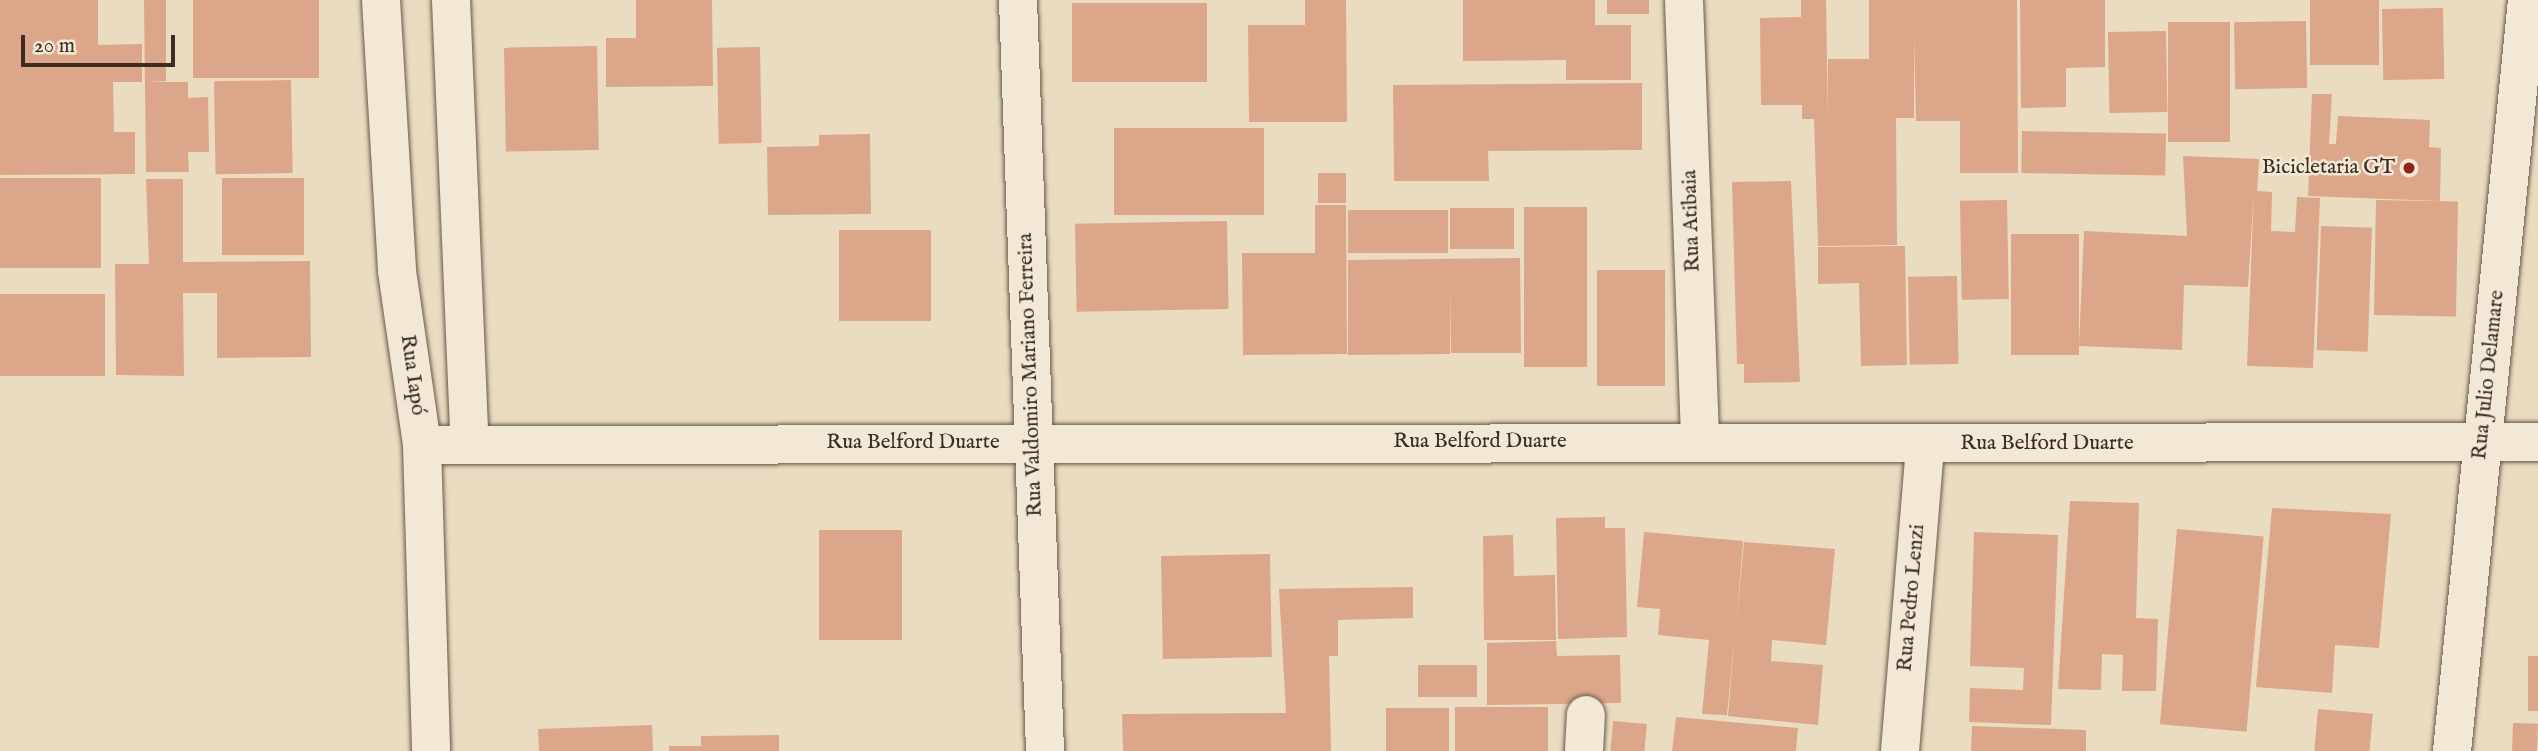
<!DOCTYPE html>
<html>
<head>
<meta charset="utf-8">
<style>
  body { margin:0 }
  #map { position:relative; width:2538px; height:751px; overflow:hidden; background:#eadcc0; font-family:"IM FELL English",serif }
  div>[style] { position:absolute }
  .building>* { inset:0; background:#dba68a; transform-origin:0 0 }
  .roads { filter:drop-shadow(0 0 2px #69584a) drop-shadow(0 0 2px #69584a) }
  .minor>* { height:38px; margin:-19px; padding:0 19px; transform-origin:19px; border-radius:19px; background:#f1e8d6 }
  .dots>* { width:19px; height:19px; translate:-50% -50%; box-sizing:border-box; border:4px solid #f1e8d6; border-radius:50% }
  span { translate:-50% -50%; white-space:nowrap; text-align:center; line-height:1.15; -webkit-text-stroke:5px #f1e8d6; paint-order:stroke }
  .poi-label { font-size:21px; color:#3e2c22 }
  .right { translate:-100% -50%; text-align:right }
  .street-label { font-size:21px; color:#3e2c22 }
  .scale { position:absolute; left:21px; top:35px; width:154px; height:32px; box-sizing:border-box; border:4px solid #3e2c22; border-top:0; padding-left:9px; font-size:21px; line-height:24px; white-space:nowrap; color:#3e2c22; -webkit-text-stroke:5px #f1e8d6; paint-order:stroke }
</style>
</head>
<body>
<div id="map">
  <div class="building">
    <div style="clip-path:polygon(0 0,98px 0,98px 45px,142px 44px,142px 82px,113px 82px,114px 132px,135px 132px,135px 174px,0 175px)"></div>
    <div style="clip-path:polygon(144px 0,166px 0,166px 81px,147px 82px,188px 82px,188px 98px,208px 97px,209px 152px,188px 152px,189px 172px,146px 172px)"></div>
    <div style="left:193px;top:0;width:126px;height:78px"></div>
    <div style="clip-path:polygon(636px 0,712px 0,713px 86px,606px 87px,606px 38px,636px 38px)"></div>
    <div style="clip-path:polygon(1305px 0,1346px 0,1347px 122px,1249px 122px,1248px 25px,1305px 25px)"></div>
    <div style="clip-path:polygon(1463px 0,1595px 0,1595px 25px,1631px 25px,1631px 80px,1566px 80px,1566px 60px,1463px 61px)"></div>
    <div style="left:1607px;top:0;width:42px;height:14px"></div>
    <div style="clip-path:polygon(1801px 0,1826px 0,1828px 119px,1828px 59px,1869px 59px,1869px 0,2017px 0,2018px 173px,1960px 173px,1960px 121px,1916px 121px,1914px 37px,1914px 118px,1896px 118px,1897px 245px,1818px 246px,1814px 119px,1802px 119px,1802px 105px,1761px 105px,1760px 18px,1801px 17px)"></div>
    <div style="clip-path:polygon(2020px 0,2105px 0,2105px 67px,2066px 68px,2066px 107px,2021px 108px)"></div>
    <div style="left:2310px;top:0;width:69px;height:65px"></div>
    <div style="left:1072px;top:3px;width:135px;height:79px"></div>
    <div style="left:2443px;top:8px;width:71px;height:61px;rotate:89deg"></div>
    <div style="left:2306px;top:21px;width:67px;height:72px;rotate:89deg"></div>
    <div style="left:2230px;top:22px;width:120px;height:62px;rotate:90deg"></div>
    <div style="left:2166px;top:31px;width:81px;height:58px;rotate:89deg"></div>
    <div style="left:597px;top:46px;width:104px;height:93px;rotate:89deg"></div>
    <div style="left:760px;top:47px;width:96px;height:43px;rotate:89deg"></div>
    <div style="left:291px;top:80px;width:93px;height:77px;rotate:89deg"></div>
    <div style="clip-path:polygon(1642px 83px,1642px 150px,1488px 151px,1489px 181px,1394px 181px,1393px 85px)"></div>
    <div style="clip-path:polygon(2312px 94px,2332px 94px,2329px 144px,2336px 144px,2338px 116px,2430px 120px,2429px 147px,2441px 148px,2440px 201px,2308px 196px)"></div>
    <div style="left:1264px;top:128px;width:87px;height:150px;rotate:90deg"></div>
    <div style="left:2022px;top:131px;width:144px;height:42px;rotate:1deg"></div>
    <div style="clip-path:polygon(870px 134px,871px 214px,768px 215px,767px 147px,819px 146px,819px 135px)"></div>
    <div style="clip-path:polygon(2183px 156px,2259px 159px,2257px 191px,2272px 192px,2271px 231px,2295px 232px,2297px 197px,2320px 198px,2313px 368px,2247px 366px,2254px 191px,2248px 287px,2184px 285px,2182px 350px,2079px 346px,2084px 231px,2187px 236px)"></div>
    <div style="left:1318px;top:173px;width:28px;height:30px"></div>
    <div style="left:0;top:178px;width:101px;height:90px"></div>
    <div style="left:304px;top:178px;width:77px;height:82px;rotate:90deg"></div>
    <div style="clip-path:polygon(146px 179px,183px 179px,183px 262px,310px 261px,311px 357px,217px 358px,217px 293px,183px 293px,184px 376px,116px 375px,115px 264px,149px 264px)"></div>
    <div style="clip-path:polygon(1791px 181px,1800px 382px,1744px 383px,1744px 364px,1737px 364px,1732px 182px)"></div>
    <div style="left:2007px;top:200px;width:99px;height:47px;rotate:89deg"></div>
    <div style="left:2376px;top:200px;width:82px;height:115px;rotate:1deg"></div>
    <div style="clip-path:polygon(1315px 205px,1346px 205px,1347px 354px,1243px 355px,1242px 253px,1315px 253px)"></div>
    <div style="left:1587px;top:207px;width:160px;height:63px;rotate:90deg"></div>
    <div style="left:1450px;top:208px;width:64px;height:41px"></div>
    <div style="left:1348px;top:210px;width:100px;height:43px"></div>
    <div style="left:1227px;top:221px;width:88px;height:152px;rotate:89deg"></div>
    <div style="left:2321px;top:226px;width:51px;height:124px;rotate:2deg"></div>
    <div style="left:839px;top:230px;width:92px;height:91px"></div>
    <div style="left:2011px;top:234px;width:68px;height:121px"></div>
    <div style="clip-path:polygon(1905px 246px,1907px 365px,1861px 366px,1859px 283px,1818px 284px,1818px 247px)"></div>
    <div style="clip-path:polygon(1520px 258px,1521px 353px,1451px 353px,1450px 285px,1450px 354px,1348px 355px,1348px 260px)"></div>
    <div style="left:1597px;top:270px;width:68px;height:116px"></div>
    <div style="left:1957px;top:276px;width:88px;height:49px;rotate:89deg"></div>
    <div style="left:105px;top:294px;width:82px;height:105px;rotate:90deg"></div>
    <div style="clip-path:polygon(2070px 501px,2139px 503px,2136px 618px,2158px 619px,2156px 691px,2122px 691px,2123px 655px,2102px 654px,2101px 690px,2058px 689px)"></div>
    <div style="clip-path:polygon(2272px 508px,2391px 514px,2379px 648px,2335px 645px,2332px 693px,2256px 687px)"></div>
    <div style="clip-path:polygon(1605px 517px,1605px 528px,1625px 528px,1627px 637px,1558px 639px,1556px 518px)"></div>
    <div style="left:2177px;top:529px;width:87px;height:196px;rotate:5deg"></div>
    <div style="left:819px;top:530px;width:83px;height:110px"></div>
    <div style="clip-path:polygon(1644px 532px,1743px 541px,1736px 627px,1744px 542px,1835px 549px,1826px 645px,1772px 640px,1771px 661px,1823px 665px,1818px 725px,1728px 716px,1735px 632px,1727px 715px,1702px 714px,1709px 640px,1658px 635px,1660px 609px,1637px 607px)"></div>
    <div style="clip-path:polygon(1974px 532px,2058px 535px,2051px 725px,1969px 722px,1970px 688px,2023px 690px,2024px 668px,1970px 666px)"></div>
    <div style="clip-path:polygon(1513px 535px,1514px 576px,1555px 575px,1556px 640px,1484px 640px,1483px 536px)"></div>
    <div style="left:1270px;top:554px;width:103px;height:109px;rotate:89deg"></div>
    <div style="clip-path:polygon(1413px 587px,1413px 618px,1338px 620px,1338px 656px,1329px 656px,1331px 751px,1123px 751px,1122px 714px,1286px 713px,1279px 589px)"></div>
    <div style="clip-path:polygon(1556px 641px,1557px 656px,1620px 655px,1621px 703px,1487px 705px,1487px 643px)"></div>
    <div style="left:2538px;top:656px;width:55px;height:10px;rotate:90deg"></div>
    <div style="left:1477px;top:665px;width:32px;height:59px;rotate:90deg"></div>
    <div style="left:1548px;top:707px;width:44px;height:93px;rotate:90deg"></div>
    <div style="left:1386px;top:708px;width:63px;height:43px"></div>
    <div style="left:2318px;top:709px;width:55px;height:42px;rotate:5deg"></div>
    <div style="clip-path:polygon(1676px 717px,1798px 728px,1796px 751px,1672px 751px)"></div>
    <div style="left:1613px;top:721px;width:34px;height:30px;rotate:5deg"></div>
    <div style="left:2513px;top:723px;width:25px;height:28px;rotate:2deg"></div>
    <div style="clip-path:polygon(652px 725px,653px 751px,539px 751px,538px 729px)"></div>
    <div style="clip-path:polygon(1972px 726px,2086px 730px,2086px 751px,1971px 751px)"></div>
    <div style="clip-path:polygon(779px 735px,779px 751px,669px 751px,669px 746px,701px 746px,701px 736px)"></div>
  </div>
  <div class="roads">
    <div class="minor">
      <div style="left:381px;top:0;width:271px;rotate:86.6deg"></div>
      <div style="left:397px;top:271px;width:176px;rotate:81.8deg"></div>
      <div style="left:422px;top:445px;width:306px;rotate:88.3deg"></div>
      <div style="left:451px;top:0;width:445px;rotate:87.6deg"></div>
      <div style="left:1018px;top:0;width:751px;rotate:87.94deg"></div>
      <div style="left:1684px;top:0;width:442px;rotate:87.9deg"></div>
      <div style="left:422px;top:445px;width:2116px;rotate:-0.08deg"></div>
      <div style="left:1584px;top:751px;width:36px;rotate:-87deg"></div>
      <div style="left:1900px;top:751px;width:307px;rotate:-85.3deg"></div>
      <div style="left:2452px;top:751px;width:755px;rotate:-84.3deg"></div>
    </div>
  </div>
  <div class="dots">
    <div style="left:2409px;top:168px;background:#8f2418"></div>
  </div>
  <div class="poi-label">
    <span class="right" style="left:2395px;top:168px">Bicicletaria GT</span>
  </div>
  <div class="street-label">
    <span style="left:1692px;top:221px;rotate:-92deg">Rua Atibaia</span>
    <span style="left:412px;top:375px;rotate:82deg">Rua Iapó</span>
    <span style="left:1031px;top:375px;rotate:-92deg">Rua Valdomiro Mariano Ferreira</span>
    <span style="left:2489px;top:375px;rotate:-84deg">Rua Julio Delamare</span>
    <span style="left:1480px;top:442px">Rua Belford Duarte</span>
    <span style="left:913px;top:443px">Rua Belford Duarte</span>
    <span style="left:2047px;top:444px">Rua Belford Duarte</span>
    <span style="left:1912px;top:598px;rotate:-85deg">Rua Pedro Lenzi</span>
  </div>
  <div class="scale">20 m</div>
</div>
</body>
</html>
